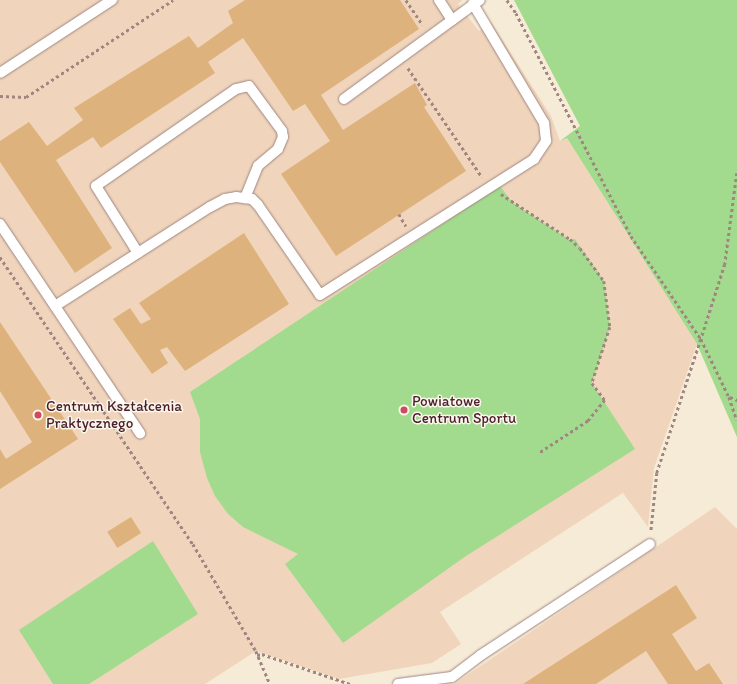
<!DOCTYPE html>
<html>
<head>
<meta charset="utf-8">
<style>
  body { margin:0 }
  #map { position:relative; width:737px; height:684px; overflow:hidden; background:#f6ebd6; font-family:Itim,sans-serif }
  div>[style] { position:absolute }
  .built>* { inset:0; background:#f0d5bc }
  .green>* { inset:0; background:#a2db8d }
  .building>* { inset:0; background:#deb27c; transform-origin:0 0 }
  .path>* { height:2.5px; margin-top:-1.25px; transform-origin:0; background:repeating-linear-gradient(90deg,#a08580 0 3px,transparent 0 6px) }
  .roads { filter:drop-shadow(0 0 1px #a08580) drop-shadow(0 0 1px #a08580) }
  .lane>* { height:10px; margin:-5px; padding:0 5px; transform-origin:5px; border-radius:5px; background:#fff }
  .dots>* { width:11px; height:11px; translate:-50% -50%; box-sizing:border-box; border:2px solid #fbf7ec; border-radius:50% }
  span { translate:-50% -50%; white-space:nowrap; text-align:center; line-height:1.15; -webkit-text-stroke:3px #fbf7ec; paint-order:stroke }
  .poi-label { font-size:15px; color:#4a1f2b }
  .left { translate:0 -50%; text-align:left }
</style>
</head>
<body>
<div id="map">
  <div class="built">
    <div style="clip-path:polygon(0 0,463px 0,458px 4px,479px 31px,491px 22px,551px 116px,560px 141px,567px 138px,697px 344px,654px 468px,648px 527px,623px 493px,440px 612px,461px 644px,432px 663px,339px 679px,256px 651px,205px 684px,0 684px)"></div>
    <div style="clip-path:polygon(715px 507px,737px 529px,737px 684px,454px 684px)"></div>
  </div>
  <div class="green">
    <div style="clip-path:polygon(514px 0,737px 0,737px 437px,697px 344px,567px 138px,560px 141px,580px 126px)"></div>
    <div style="clip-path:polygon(500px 186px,512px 202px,570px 240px,575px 239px,604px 281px,610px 327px,592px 383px,635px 449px,466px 556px,343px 643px,285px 564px,298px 554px,243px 527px,228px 514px,215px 496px,207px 478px,200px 452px,200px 419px,190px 392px)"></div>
    <div style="clip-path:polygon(153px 541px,198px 614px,89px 684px,53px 684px,19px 630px)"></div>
  </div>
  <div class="building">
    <div style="clip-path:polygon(245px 0,400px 0,419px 29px,321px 95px,343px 130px,415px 83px,427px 105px,424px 107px,466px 171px,336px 256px,281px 174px,330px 141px,305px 104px,293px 111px,243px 38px,208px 62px,215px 73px,101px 148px,93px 137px,56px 160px,112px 248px,75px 273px,0 162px,0 141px,29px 122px,47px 146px,83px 120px,74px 108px,189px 36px,198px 48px,233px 23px,228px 11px)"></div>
    <div style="clip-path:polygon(244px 233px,289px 304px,185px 371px,167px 347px,160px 350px,168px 363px,152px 374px,113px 319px,130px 308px,141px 324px,151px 319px,139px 303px)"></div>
    <div style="clip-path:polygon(0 322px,78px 439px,0 489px,0 449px,6px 459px,32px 442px,0 391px)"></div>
    <div style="left:131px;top:517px;width:19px;height:28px;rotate:58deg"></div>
    <div style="clip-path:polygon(676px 585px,697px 618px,672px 634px,696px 671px,709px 663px,723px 684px,668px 684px,646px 651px,596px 684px,523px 684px)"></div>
  </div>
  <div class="path">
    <div style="left:406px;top:0;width:30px;rotate:56deg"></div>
    <div style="left:507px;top:0;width:16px;rotate:55deg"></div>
    <div style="left:516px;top:13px;width:251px;rotate:62.7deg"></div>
    <div style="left:631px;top:236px;width:125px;rotate:55.8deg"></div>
    <div style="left:701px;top:339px;width:141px;rotate:108.2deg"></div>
    <div style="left:657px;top:473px;width:59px;rotate:95.8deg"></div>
    <div style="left:408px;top:68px;width:132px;rotate:55.8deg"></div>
    <div style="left:0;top:96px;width:26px;rotate:2deg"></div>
    <div style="left:26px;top:97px;width:176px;rotate:-33.4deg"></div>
    <div style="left:737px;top:173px;width:92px;rotate:97.5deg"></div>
    <div style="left:725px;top:264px;width:79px;rotate:107.7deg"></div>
    <div style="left:701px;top:339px;width:64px;rotate:64.2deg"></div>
    <div style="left:729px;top:397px;width:24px;rotate:71deg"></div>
    <div style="left:501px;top:194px;width:82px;rotate:33.1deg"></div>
    <div style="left:570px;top:239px;width:13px;rotate:42deg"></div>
    <div style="left:580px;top:248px;width:41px;rotate:54deg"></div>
    <div style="left:604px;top:281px;width:46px;rotate:82.6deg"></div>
    <div style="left:610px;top:327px;width:59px;rotate:107.8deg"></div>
    <div style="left:592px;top:383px;width:21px;rotate:53deg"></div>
    <div style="left:605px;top:400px;width:27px;rotate:129deg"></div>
    <div style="left:588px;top:421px;width:60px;rotate:146.6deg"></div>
    <div style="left:399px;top:214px;width:14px;rotate:60deg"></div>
    <div style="left:0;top:257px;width:346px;rotate:56.1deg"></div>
    <div style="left:193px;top:544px;width:124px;rotate:59.5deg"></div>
    <div style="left:256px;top:651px;width:36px;rotate:67deg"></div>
    <div style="left:730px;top:397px;width:8px;rotate:23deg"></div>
    <div style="left:257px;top:655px;width:5px;rotate:-11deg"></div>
    <div style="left:262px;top:654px;width:93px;rotate:18.8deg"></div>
  </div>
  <div class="roads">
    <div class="lane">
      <div style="left:439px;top:0;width:24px;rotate:57deg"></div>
      <div style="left:0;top:73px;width:134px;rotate:-33.1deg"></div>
      <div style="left:344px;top:99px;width:168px;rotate:-36.1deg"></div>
      <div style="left:0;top:224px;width:252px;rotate:56.2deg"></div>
      <div style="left:138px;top:253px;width:79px;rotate:-122.1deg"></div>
      <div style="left:96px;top:186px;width:170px;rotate:-34.7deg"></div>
      <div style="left:236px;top:89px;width:13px;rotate:-13deg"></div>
      <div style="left:249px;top:86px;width:56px;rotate:53.7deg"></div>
      <div style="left:282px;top:131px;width:6px;rotate:81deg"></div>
      <div style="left:283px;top:137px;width:13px;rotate:113deg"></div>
      <div style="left:278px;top:149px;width:26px;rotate:140deg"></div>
      <div style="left:258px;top:166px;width:35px;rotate:112deg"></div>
      <div style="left:55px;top:306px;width:184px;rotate:-32.6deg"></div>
      <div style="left:210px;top:207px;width:17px;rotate:-28deg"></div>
      <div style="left:225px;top:199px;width:11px;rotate:-10deg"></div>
      <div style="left:236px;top:197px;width:16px;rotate:7deg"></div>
      <div style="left:252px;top:199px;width:8px;rotate:45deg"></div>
      <div style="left:258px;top:205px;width:109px;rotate:55.4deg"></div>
      <div style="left:320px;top:295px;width:254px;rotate:-32.4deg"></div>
      <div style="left:534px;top:159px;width:22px;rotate:-56deg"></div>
      <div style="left:546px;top:141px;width:18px;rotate:-96deg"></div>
      <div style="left:544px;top:123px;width:139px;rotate:-120.8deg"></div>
      <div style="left:398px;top:684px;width:54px;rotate:-7.4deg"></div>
      <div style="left:452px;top:677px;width:36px;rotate:-37deg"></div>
      <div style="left:481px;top:655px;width:202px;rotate:-33.3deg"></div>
    </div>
  </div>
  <div class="dots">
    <div style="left:404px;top:410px;background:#d1495b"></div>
    <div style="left:38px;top:415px;background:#d1495b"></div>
  </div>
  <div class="poi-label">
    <span class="left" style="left:412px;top:410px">Powiatowe<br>Centrum Sportu</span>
    <span class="left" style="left:46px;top:415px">Centrum Kształcenia<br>Praktycznego</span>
  </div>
</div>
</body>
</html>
